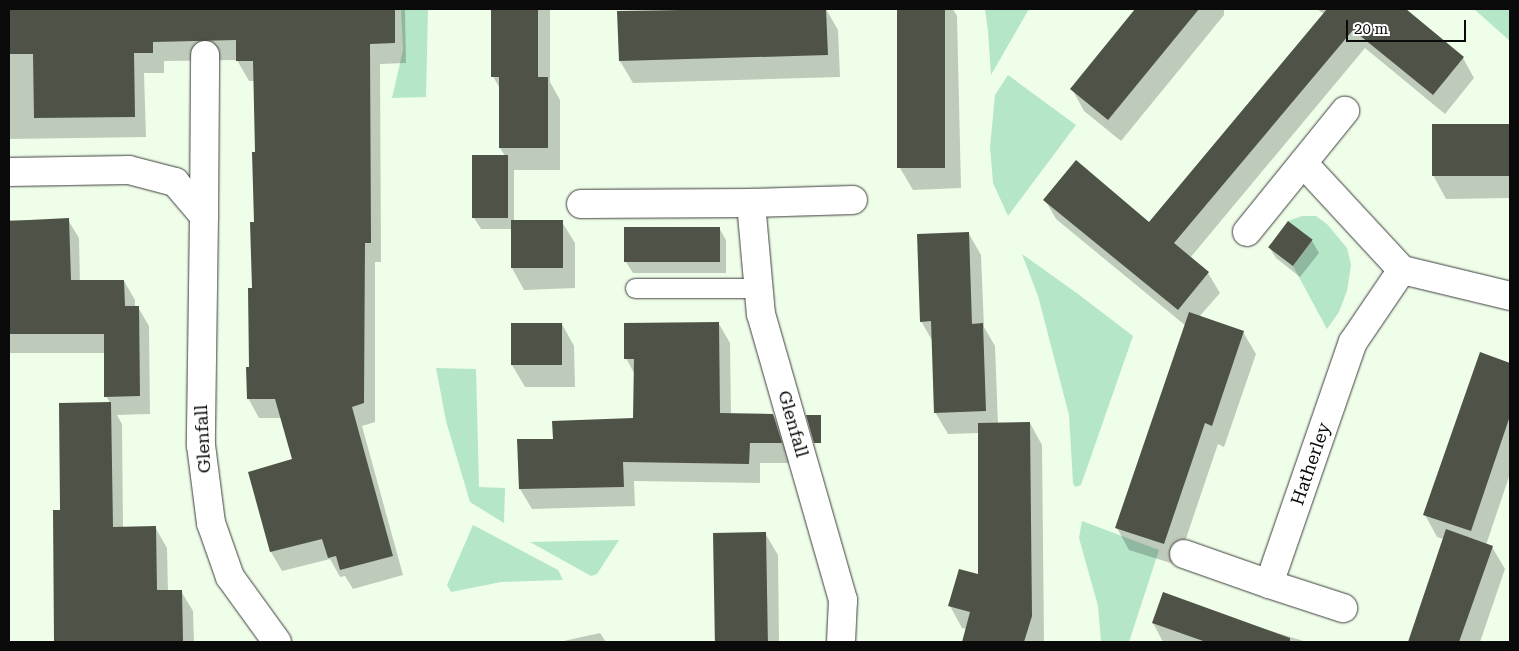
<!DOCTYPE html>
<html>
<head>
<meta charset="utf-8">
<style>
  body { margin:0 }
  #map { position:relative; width:1519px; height:651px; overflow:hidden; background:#effee9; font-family:"Roboto Serif",serif }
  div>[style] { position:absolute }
  .green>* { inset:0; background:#b5e6c8 }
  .shadow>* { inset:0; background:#0003 }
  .building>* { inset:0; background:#4f5247; transform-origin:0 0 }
  .roads { filter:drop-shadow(0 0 1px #3d3d3d) drop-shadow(0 0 1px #3d3d3d) }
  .service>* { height:19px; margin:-9.5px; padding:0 9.5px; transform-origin:9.5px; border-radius:9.5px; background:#fff }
  .minor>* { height:28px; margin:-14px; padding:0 14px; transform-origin:14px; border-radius:14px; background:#fff }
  span { translate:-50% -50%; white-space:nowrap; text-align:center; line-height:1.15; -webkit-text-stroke:5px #fff; paint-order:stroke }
  .street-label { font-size:18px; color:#0a0a0a }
  .frame { position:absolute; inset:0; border:10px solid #0a0a0a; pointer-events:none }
  .scale { position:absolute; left:1346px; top:20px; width:120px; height:22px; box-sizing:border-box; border:2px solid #0a0a0a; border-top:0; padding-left:6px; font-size:15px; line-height:18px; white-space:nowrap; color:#0a0a0a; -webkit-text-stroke:4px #fff; paint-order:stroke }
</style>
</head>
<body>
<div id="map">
  <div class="green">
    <div style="clip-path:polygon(401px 9px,428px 9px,426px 97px,392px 98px,403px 50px)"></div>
    <div style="clip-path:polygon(985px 9px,1029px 9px,991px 75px,988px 31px)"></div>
    <div style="clip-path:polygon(1474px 9px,1510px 9px,1510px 41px)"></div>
    <div style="clip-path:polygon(1008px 75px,1076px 125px,1008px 216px,993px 183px,990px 147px,995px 95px)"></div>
    <div style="clip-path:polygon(1302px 216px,1316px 216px,1327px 224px,1347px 248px,1351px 265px,1347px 291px,1339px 312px,1327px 329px,1293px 266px,1313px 240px,1288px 221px)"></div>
    <div style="clip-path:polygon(1022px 254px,1078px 294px,1133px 336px,1081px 485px,1075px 487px,1073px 483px,1069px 415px,1038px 296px)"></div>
    <div style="clip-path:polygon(436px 368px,476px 369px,479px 487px,505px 488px,504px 523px,470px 502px,446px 421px)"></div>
    <div style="clip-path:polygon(1082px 521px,1159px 550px,1129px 642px,1101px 642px,1098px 606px,1079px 538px)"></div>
    <div style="clip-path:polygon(473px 525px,558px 570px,563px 580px,501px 582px,451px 592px,447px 585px)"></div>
    <div style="clip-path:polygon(619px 540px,597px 574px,591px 576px,530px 542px)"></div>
  </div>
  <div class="shadow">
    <div style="clip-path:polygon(9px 9px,405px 9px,406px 63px,380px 64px,381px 262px,375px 262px,375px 422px,362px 426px,403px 575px,353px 589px,345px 576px,340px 577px,330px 559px,282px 571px,271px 552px,294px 460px,282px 418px,259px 418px,248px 398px,251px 368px,257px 153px,255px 81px,249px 81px,237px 60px,164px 61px,164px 73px,144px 73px,146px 137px,9px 139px)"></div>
    <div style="clip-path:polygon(492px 9px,550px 9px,550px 82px,560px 100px,560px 170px,514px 170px,514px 221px,562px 222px,575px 243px,575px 288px,524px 290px,512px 268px,512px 229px,481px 229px,474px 218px,505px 156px,500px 148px,500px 89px,493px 76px)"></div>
    <div style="clip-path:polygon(826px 9px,838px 30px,840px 77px,633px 83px,620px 61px,619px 12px)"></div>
    <div style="clip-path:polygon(898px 9px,953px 9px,957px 16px,961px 188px,913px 190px,900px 168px)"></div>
    <div style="clip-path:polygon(1137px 9px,1224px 9px,1224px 15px,1121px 141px,1084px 111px,1072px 89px)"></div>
    <div style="clip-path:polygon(1317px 9px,1404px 9px,1463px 58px,1474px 78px,1445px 114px,1365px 48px,1190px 258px,1208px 273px,1220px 293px,1199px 317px,1243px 332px,1256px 354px,1224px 447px,1218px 444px,1177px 565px,1129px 550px,1117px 528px,1186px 326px,1056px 219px,1045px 200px,1149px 224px,1324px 14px)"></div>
    <div style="clip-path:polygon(1510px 126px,1510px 198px,1446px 199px,1434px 177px,1433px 127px)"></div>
    <div style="clip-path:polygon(9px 220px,68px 220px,79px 238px,80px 282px,124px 281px,135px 300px,135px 307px,138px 307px,149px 326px,150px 414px,117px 415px,122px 424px,123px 528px,155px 527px,167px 548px,168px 591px,181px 591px,193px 611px,194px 642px,56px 642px,54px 511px,61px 511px,110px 403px,106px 396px,105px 353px,9px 353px)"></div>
    <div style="clip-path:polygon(1288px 223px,1312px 241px,1319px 253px,1300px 277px,1276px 258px,1269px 247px)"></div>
    <div style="clip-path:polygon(719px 228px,726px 240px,726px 273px,633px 273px,626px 262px)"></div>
    <div style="clip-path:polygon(969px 234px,981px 255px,984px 327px,995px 346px,998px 424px,1030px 423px,1042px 445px,1044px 642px,963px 642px,967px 629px,962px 628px,950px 606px,980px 576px,979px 433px,948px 434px,935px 412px,933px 342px,921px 321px)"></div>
    <div style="clip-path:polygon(562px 324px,574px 346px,575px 387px,525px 387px,512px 365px)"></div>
    <div style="clip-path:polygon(719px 324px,730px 343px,731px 414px,773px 415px,784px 435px,792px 463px,760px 463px,760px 483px,634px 481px,635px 506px,532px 509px,520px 489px,519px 441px,554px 440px,635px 419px,635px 375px,626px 358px)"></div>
    <div style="clip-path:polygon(1481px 353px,1510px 364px,1510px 474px,1486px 545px,1492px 547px,1505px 569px,1480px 642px,1409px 642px,1444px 539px,1437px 537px,1425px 515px)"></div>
    <div style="clip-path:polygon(765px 533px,778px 555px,779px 642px,716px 642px,714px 534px)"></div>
    <div style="clip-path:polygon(1153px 623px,1248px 624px,1307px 642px,1163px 642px)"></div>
    <div style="clip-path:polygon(600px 633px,606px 642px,559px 642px)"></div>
  </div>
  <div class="building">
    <div style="clip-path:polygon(9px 9px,395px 9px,395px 43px,370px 44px,371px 243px,365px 243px,364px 403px,352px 407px,393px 556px,340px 570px,336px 556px,328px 558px,322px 539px,270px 552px,248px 472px,292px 459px,275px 399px,247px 399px,246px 367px,249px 367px,248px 288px,252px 288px,250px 222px,254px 222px,252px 152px,255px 152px,253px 61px,236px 61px,236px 40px,153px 42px,153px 53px,134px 53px,135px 117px,34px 118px,33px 54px,9px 54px)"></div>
    <div style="clip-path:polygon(491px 9px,538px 9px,538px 77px,548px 77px,548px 148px,499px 148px,499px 77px,491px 77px)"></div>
    <div style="clip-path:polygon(747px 9px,826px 9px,828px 55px,619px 61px,617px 11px)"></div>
    <div style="left:897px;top:9px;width:48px;height:159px"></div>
    <div style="clip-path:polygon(1135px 9px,1199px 9px,1108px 120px,1070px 89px)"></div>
    <div style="clip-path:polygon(1327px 9px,1406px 9px,1464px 57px,1433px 95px,1353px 30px,1174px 243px,1209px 272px,1178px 310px,1043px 200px,1076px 160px,1149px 222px)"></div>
    <div style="left:1510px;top:124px;width:52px;height:78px;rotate:90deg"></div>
    <div style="left:472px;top:155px;width:36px;height:63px"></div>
    <div style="clip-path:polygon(69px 218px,71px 280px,124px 280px,125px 306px,139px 306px,140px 396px,104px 397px,104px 334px,9px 334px,9px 221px)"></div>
    <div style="left:511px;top:220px;width:52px;height:48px"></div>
    <div style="left:1288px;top:221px;width:31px;height:33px;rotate:37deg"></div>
    <div style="left:624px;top:227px;width:96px;height:35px"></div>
    <div style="clip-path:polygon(969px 232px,972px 324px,983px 323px,986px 411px,934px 413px,931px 321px,920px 322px,917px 234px)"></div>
    <div style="clip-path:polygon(1189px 312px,1244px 331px,1212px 426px,1205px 423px,1164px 544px,1115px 528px)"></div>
    <div style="clip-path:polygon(719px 322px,720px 413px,773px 414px,782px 443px,750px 443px,749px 464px,623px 462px,624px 487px,519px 489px,517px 439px,553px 439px,552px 421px,633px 418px,634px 359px,624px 359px,624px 323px)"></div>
    <div style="left:511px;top:323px;width:51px;height:42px"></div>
    <div style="clip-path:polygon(1480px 352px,1510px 363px,1510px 416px,1471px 531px,1423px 515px)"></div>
    <div style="clip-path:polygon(111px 402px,113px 527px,156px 526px,157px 590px,182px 590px,183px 642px,54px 642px,53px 510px,60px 510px,59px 403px)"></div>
    <div style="clip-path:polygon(806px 415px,821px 415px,821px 443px,814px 443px)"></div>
    <div style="clip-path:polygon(1030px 422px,1032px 616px,1024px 642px,962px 642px,970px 612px,948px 606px,959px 569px,978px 574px,978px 423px)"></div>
    <div style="clip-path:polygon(1446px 529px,1493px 546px,1459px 642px,1408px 642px)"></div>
    <div style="left:766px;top:532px;width:110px;height:53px;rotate:89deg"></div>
    <div style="clip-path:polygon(1163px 592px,1290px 638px,1290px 642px,1206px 642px,1152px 623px)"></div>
  </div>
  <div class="roads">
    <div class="service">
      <div style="left:635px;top:288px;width:123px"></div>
    </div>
    <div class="minor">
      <div style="left:1303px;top:163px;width:146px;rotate:47.2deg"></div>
      <div style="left:1402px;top:270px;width:111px;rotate:13.5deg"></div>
      <div style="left:9px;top:172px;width:120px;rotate:-1deg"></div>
      <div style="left:129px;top:170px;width:48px;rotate:14.6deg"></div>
      <div style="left:175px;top:182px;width:45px;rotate:49.5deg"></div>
      <div style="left:204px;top:216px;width:229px;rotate:90.8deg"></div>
      <div style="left:201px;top:445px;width:79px;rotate:82.7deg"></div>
      <div style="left:211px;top:523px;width:57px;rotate:70.6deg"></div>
      <div style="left:230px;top:577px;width:80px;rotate:54.1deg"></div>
      <div style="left:751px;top:203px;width:111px;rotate:84.9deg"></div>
      <div style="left:761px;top:314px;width:298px;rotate:74deg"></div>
      <div style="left:843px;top:600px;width:42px;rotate:92.7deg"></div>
      <div style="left:581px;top:204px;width:170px;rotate:-0.3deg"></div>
      <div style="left:751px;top:203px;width:102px;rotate:-1.7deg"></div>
      <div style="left:204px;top:216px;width:161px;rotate:-89.6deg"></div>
      <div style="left:1247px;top:232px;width:156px;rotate:-51deg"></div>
      <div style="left:1184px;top:554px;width:90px;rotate:19.4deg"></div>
      <div style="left:1269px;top:584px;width:256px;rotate:-70.9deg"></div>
      <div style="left:1353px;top:342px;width:87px;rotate:-55.8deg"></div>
      <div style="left:1269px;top:584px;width:78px;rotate:18deg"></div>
    </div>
  </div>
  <div class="street-label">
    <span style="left:793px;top:424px;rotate:74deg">Glenfall</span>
    <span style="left:203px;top:439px;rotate:-93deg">Glenfall</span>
    <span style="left:1311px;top:464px;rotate:-71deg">Hatherley</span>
  </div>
  <div class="frame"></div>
  <div class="scale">20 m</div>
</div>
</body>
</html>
